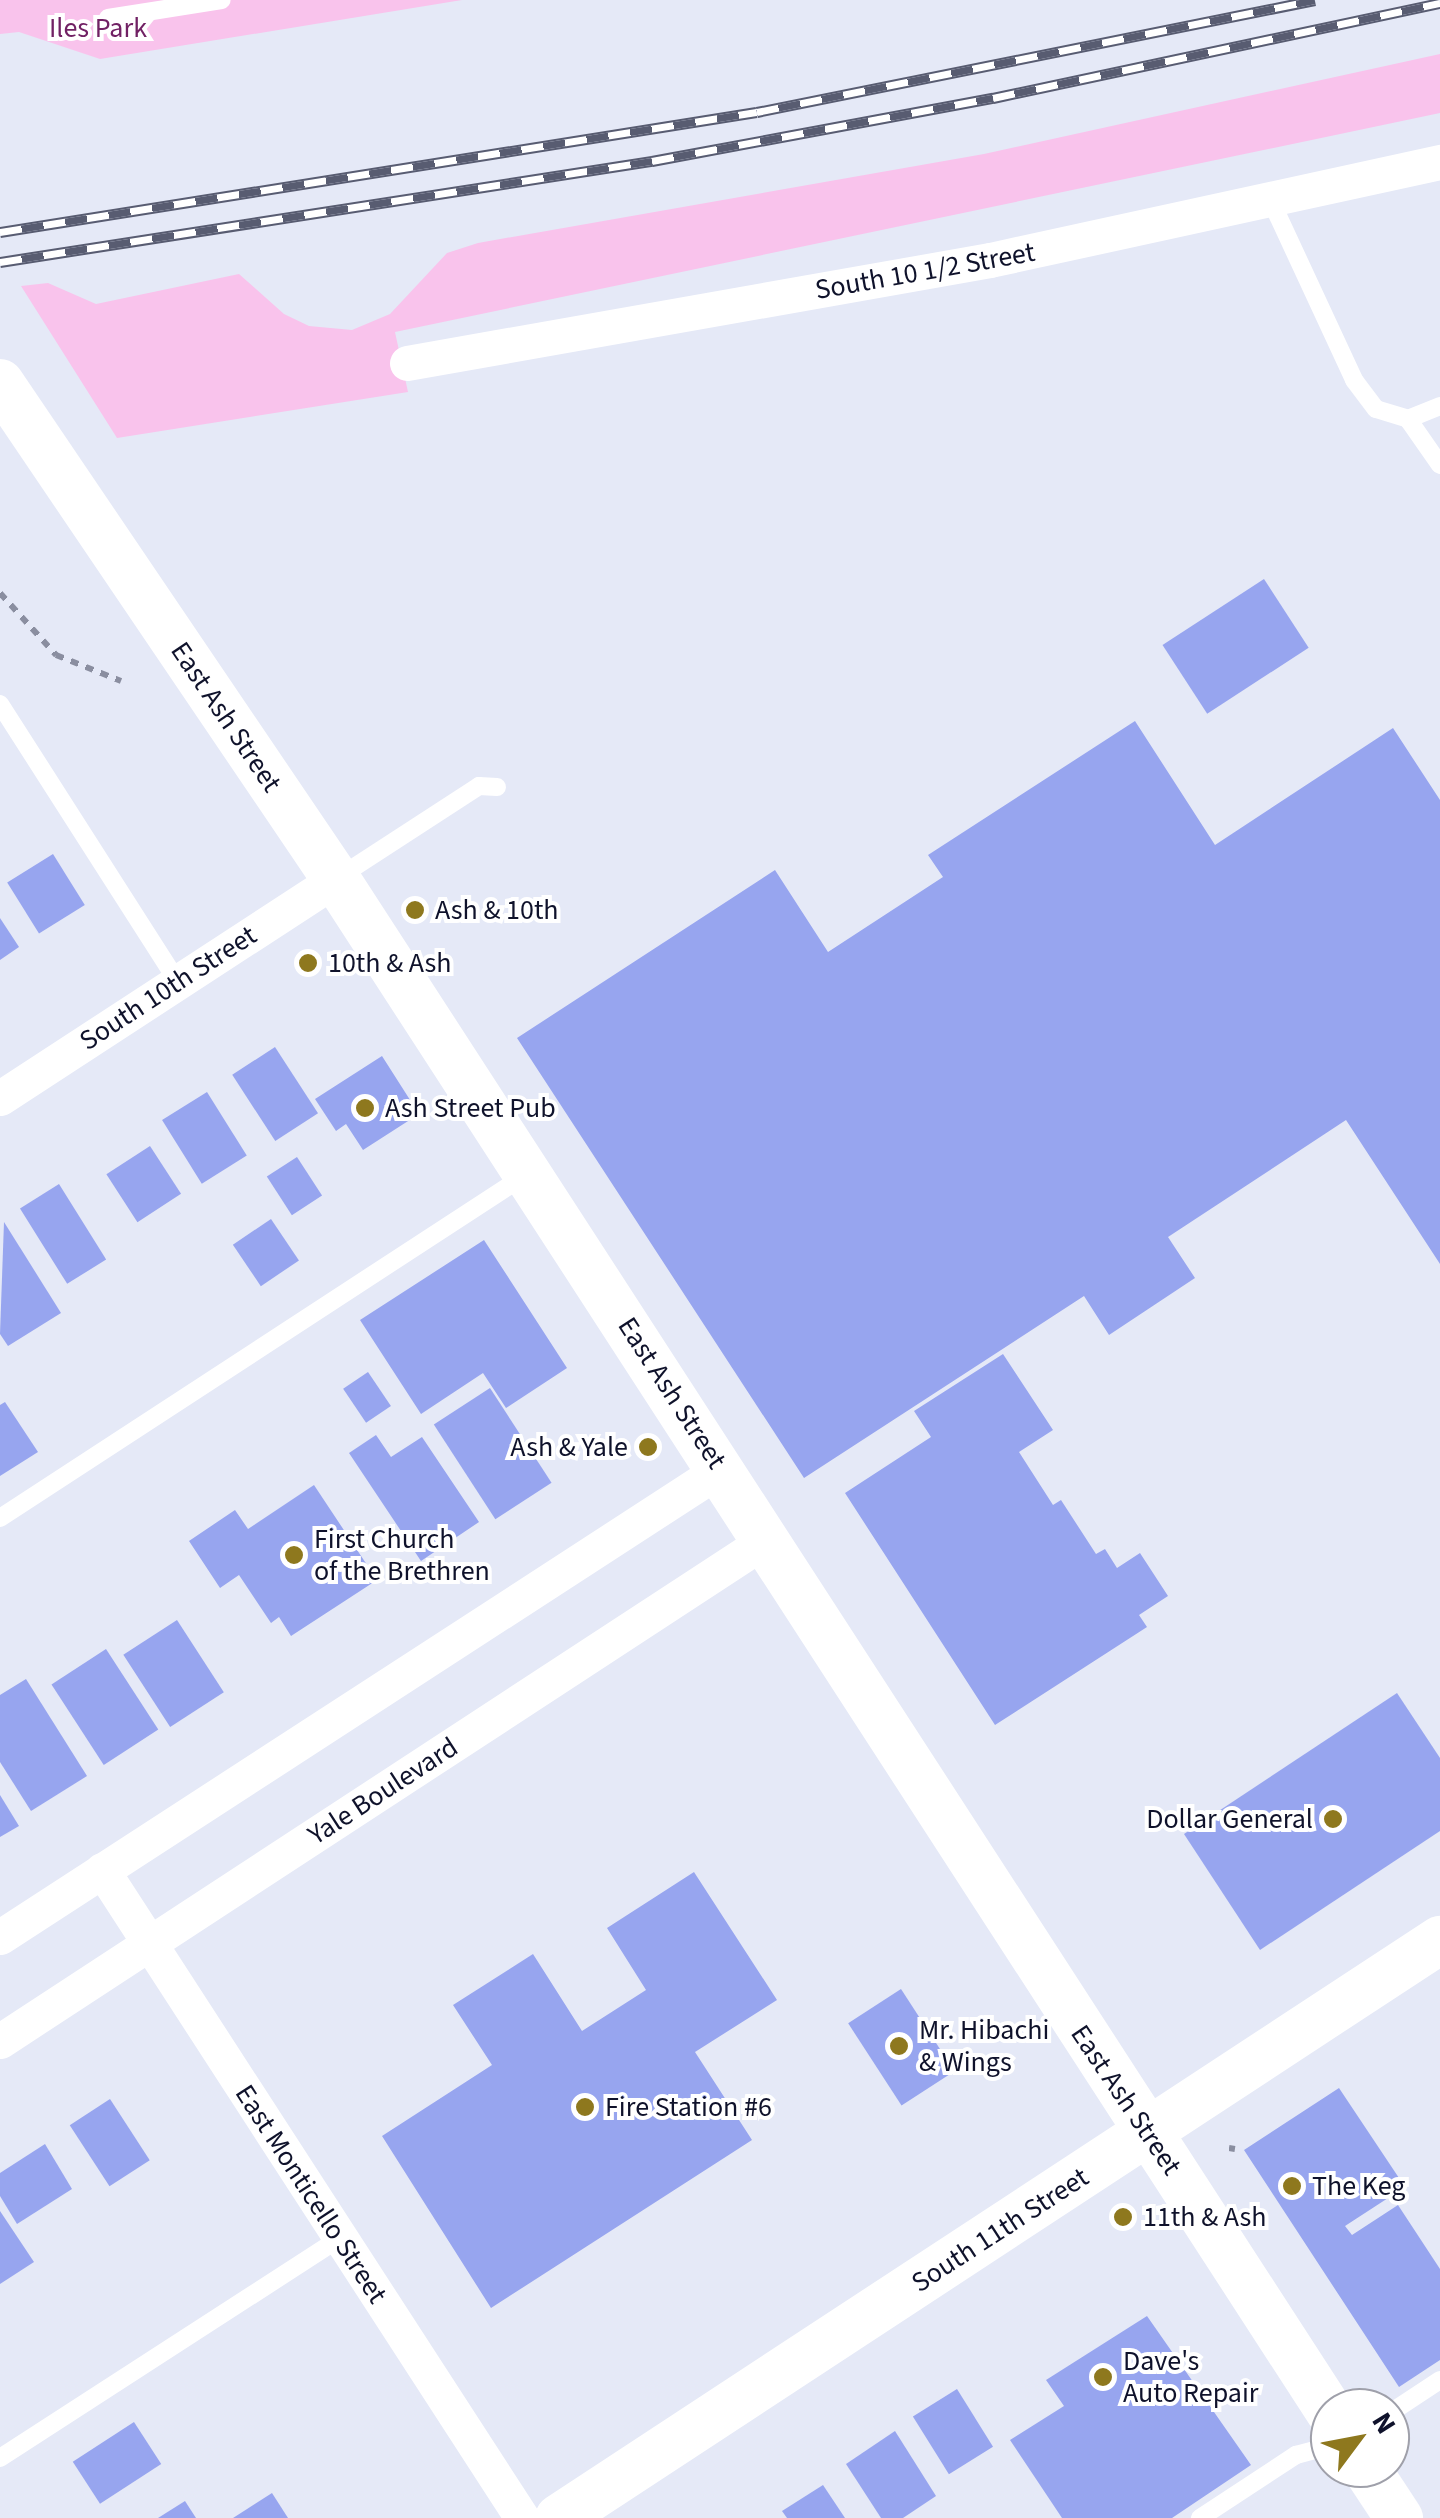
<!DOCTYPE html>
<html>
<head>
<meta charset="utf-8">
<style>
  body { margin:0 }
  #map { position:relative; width:1440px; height:2518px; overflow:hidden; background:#e5e9f7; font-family:"Source Sans 3",sans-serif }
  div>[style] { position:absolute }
  .green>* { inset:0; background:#f9c3ec }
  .building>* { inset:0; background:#97a5ef; transform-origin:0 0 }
  .path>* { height:6px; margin-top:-3px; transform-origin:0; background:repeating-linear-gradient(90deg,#8a8ea0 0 8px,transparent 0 16px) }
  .lane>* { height:18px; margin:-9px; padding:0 9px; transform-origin:9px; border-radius:9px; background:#fff }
  .street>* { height:35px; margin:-17.5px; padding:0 17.5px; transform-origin:17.5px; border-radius:17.5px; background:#fff }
  .secondary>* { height:48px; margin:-24px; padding:0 24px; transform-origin:24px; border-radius:24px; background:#fff }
  .rail>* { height:11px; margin-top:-5.5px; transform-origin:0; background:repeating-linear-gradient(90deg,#fff 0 22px,#585c71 0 44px); box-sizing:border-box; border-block:2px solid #585c71 }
  .dots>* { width:28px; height:28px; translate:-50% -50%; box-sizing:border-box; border:5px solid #fff; border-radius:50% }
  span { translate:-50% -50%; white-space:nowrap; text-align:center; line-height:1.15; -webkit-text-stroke:8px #fff; paint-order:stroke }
  .park-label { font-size:28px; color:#712164 }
  .street-label { font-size:28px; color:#0f122b }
  .poi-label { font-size:28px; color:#0f122b }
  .left { translate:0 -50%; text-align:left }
  .right { translate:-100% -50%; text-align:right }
  .north { position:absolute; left:1310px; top:2388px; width:100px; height:100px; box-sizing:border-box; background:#fff; border:2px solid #9fa0aa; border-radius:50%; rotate:58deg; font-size:28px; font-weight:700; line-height:40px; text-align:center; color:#0f122b }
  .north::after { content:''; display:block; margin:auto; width:35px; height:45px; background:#8e781e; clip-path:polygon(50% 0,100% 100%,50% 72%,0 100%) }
</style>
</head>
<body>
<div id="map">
  <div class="green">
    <div style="clip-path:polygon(0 0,462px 0,100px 59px,19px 32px,0 34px)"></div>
    <div style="clip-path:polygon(1440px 54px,1440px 113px,395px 332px,408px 392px,117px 438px,21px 286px,48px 283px,96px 304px,239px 274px,284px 314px,309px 326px,352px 330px,390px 314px,447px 253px,478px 243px,984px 154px)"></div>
  </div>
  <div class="building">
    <div style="left:1264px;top:579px;width:82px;height:121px;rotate:57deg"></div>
    <div style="clip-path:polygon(1135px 721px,1215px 845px,1393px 728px,1440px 800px,1440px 1264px,1346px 1120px,1168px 1237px,1195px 1278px,1109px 1335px,1084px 1296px,804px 1478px,517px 1038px,775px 870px,828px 952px,943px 877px,928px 855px)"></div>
    <div style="left:53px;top:854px;width:60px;height:54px;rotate:58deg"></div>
    <div style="clip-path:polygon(0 918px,19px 947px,0 960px)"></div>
    <div style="left:275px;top:1047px;width:79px;height:51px;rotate:57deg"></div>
    <div style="clip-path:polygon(382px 1056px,419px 1114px,363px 1150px,346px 1124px,336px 1131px,315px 1099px)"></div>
    <div style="left:207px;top:1092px;width:75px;height:53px;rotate:58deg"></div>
    <div style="left:150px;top:1146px;width:57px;height:52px;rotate:57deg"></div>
    <div style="left:297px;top:1157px;width:46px;height:36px;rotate:57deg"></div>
    <div style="left:59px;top:1184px;width:89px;height:46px;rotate:58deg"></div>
    <div style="left:271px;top:1219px;width:50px;height:46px;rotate:56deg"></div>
    <div style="clip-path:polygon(4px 1222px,61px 1313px,8px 1346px,0 1334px)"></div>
    <div style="clip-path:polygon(484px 1240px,567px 1368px,506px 1408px,483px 1373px,421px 1414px,360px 1320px)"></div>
    <div style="clip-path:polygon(1003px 1354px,1053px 1430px,1019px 1452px,1053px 1505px,1061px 1500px,1096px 1554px,1105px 1549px,1117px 1568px,1140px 1553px,1168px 1596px,1139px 1615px,1147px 1627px,995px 1725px,845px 1493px,931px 1437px,914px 1411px)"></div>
    <div style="left:368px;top:1372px;width:41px;height:30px;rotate:56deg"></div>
    <div style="left:490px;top:1388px;width:113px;height:67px;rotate:57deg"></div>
    <div style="clip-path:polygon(5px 1402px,38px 1452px,0 1476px,0 1405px)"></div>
    <div style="clip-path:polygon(376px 1435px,391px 1457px,422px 1437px,479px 1522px,421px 1561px,349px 1453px)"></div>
    <div style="clip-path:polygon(314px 1485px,377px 1580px,291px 1636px,279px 1617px,271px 1623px,239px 1575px,220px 1588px,189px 1541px,235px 1510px,248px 1529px)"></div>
    <div style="left:177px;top:1620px;width:86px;height:64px;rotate:57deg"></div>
    <div style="left:106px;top:1649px;width:96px;height:65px;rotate:57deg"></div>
    <div style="clip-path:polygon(26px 1679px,87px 1776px,31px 1811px,0 1762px,0 1695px)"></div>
    <div style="clip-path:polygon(1397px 1693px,1440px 1758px,1440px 1831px,1260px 1950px,1184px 1834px)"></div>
    <div style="clip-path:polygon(0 1795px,19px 1826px,0 1837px)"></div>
    <div style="clip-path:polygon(694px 1872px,777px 2000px,695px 2052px,752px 2140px,491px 2308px,382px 2136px,492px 2065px,453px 2005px,533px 1954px,582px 2031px,646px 1990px,607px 1928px)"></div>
    <div style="left:901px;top:1989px;width:98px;height:63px;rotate:57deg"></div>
    <div style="clip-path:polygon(1339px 2088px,1405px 2187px,1345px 2226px,1352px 2235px,1398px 2205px,1440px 2269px,1440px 2360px,1399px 2387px,1244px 2150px)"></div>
    <div style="left:110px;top:2099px;width:73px;height:48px;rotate:57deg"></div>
    <div style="clip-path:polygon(45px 2144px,72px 2189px,17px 2224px,0 2196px,0 2173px)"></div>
    <div style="clip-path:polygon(0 2211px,34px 2262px,0 2284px)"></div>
    <div style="clip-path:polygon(1147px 2316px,1251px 2465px,1172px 2518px,1062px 2518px,1010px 2440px,1064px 2406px,1046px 2380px)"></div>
    <div style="left:957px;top:2389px;width:68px;height:52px;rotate:58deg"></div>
    <div style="left:134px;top:2422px;width:50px;height:73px;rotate:57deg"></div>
    <div style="clip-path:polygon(895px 2431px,936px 2496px,903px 2518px,881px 2518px,846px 2464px)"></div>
    <div style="clip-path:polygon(823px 2485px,845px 2518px,787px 2518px,782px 2511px)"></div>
    <div style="clip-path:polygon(272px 2493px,288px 2518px,233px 2518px)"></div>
    <div style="clip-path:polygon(185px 2501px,196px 2518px,158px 2518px)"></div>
  </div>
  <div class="path">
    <div style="left:0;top:593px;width:84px;rotate:47.9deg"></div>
    <div style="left:56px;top:655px;width:70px;rotate:21.8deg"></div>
    <div style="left:1229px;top:2148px;width:6px;rotate:9deg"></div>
  </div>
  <div class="lane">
    <div style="left:108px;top:18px;width:115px;rotate:-9deg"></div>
    <div style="left:1272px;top:203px;width:195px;rotate:65.1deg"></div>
    <div style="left:1354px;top:380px;width:36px;rotate:53deg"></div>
    <div style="left:1376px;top:409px;width:34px;rotate:17deg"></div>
    <div style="left:1440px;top:406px;width:35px;rotate:158deg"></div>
    <div style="left:1408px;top:419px;width:56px;rotate:55.2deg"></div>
    <div style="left:0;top:704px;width:330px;rotate:57.4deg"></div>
    <div style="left:339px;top:877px;width:167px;rotate:-33deg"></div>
    <div style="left:479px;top:786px;width:18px;rotate:3deg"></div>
    <div style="left:0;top:1518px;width:626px;rotate:-33.13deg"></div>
    <div style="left:1390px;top:2413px;width:60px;rotate:-33.4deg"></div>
    <div style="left:0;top:2458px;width:405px;rotate:-32.9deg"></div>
    <div style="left:1200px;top:2518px;width:115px;rotate:-33.3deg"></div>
    <div style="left:1296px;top:2455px;width:35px;rotate:-15deg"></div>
  </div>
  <div class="street">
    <div style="left:407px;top:363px;width:592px;rotate:-10.02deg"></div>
    <div style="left:990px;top:260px;width:461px;rotate:-12.3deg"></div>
    <div style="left:0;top:1098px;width:401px;rotate:-33.1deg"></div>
    <div style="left:102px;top:1870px;width:772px;rotate:57.05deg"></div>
    <div style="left:0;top:1937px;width:860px;rotate:-32.99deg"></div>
    <div style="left:0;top:2041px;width:915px;rotate:-33.19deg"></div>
  </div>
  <div class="secondary">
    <div style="left:0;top:383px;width:599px;rotate:55.89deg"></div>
    <div style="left:336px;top:879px;width:1827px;rotate:57.04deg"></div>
    <div style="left:1366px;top:2468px;width:60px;rotate:56.6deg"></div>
    <div style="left:559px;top:2518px;width:1054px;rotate:-33.27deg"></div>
  </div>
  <div class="rail">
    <div style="left:0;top:232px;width:766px;rotate:-9.01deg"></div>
    <div style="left:757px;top:112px;width:569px;rotate:-11.35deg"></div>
    <div style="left:0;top:262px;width:660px;rotate:-8.81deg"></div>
    <div style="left:652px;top:161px;width:347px;rotate:-10.5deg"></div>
    <div style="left:993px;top:98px;width:457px;rotate:-12deg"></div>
  </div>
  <div class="dots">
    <div style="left:415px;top:910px;background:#8e781e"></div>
    <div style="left:308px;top:963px;background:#8e781e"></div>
    <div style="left:365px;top:1108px;background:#8e781e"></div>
    <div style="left:648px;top:1447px;background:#8e781e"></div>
    <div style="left:294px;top:1555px;background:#8e781e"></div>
    <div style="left:1333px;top:1819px;background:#8e781e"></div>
    <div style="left:899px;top:2046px;background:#8e781e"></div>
    <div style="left:585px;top:2107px;background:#8e781e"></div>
    <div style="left:1292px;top:2186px;background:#8e781e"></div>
    <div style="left:1123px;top:2217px;background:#8e781e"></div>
    <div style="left:1103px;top:2377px;background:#8e781e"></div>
  </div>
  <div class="park-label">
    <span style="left:98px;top:28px">Iles Park</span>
  </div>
  <div class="street-label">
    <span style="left:925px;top:271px;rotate:-10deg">South 10 1/2 Street</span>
    <span style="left:226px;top:717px;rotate:56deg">East Ash Street</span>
    <span style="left:168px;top:988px;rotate:-33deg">South 10th Street</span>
    <span style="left:672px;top:1393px;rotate:57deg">East Ash Street</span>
    <span style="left:383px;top:1791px;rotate:-33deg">Yale Boulevard</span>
    <span style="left:1126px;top:2100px;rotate:56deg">East Ash Street</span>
    <span style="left:311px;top:2194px;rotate:57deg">East Monticello Street</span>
    <span style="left:1000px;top:2230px;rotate:-33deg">South 11th Street</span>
  </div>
  <div class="poi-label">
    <span class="left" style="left:435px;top:910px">Ash &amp; 10th</span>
    <span class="left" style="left:328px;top:963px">10th &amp; Ash</span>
    <span class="left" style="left:385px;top:1108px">Ash Street Pub</span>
    <span class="right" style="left:628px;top:1447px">Ash &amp; Yale</span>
    <span class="left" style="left:314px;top:1555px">First Church<br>of the Brethren</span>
    <span class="right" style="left:1313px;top:1819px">Dollar General</span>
    <span class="left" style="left:919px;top:2046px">Mr. Hibachi<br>&amp; Wings</span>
    <span class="left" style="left:605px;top:2107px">Fire Station #6</span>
    <span class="left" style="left:1312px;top:2186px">The Keg</span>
    <span class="left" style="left:1143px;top:2217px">11th &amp; Ash</span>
    <span class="left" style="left:1123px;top:2377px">Dave's<br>Auto Repair</span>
  </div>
  <div class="north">N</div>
</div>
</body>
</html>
